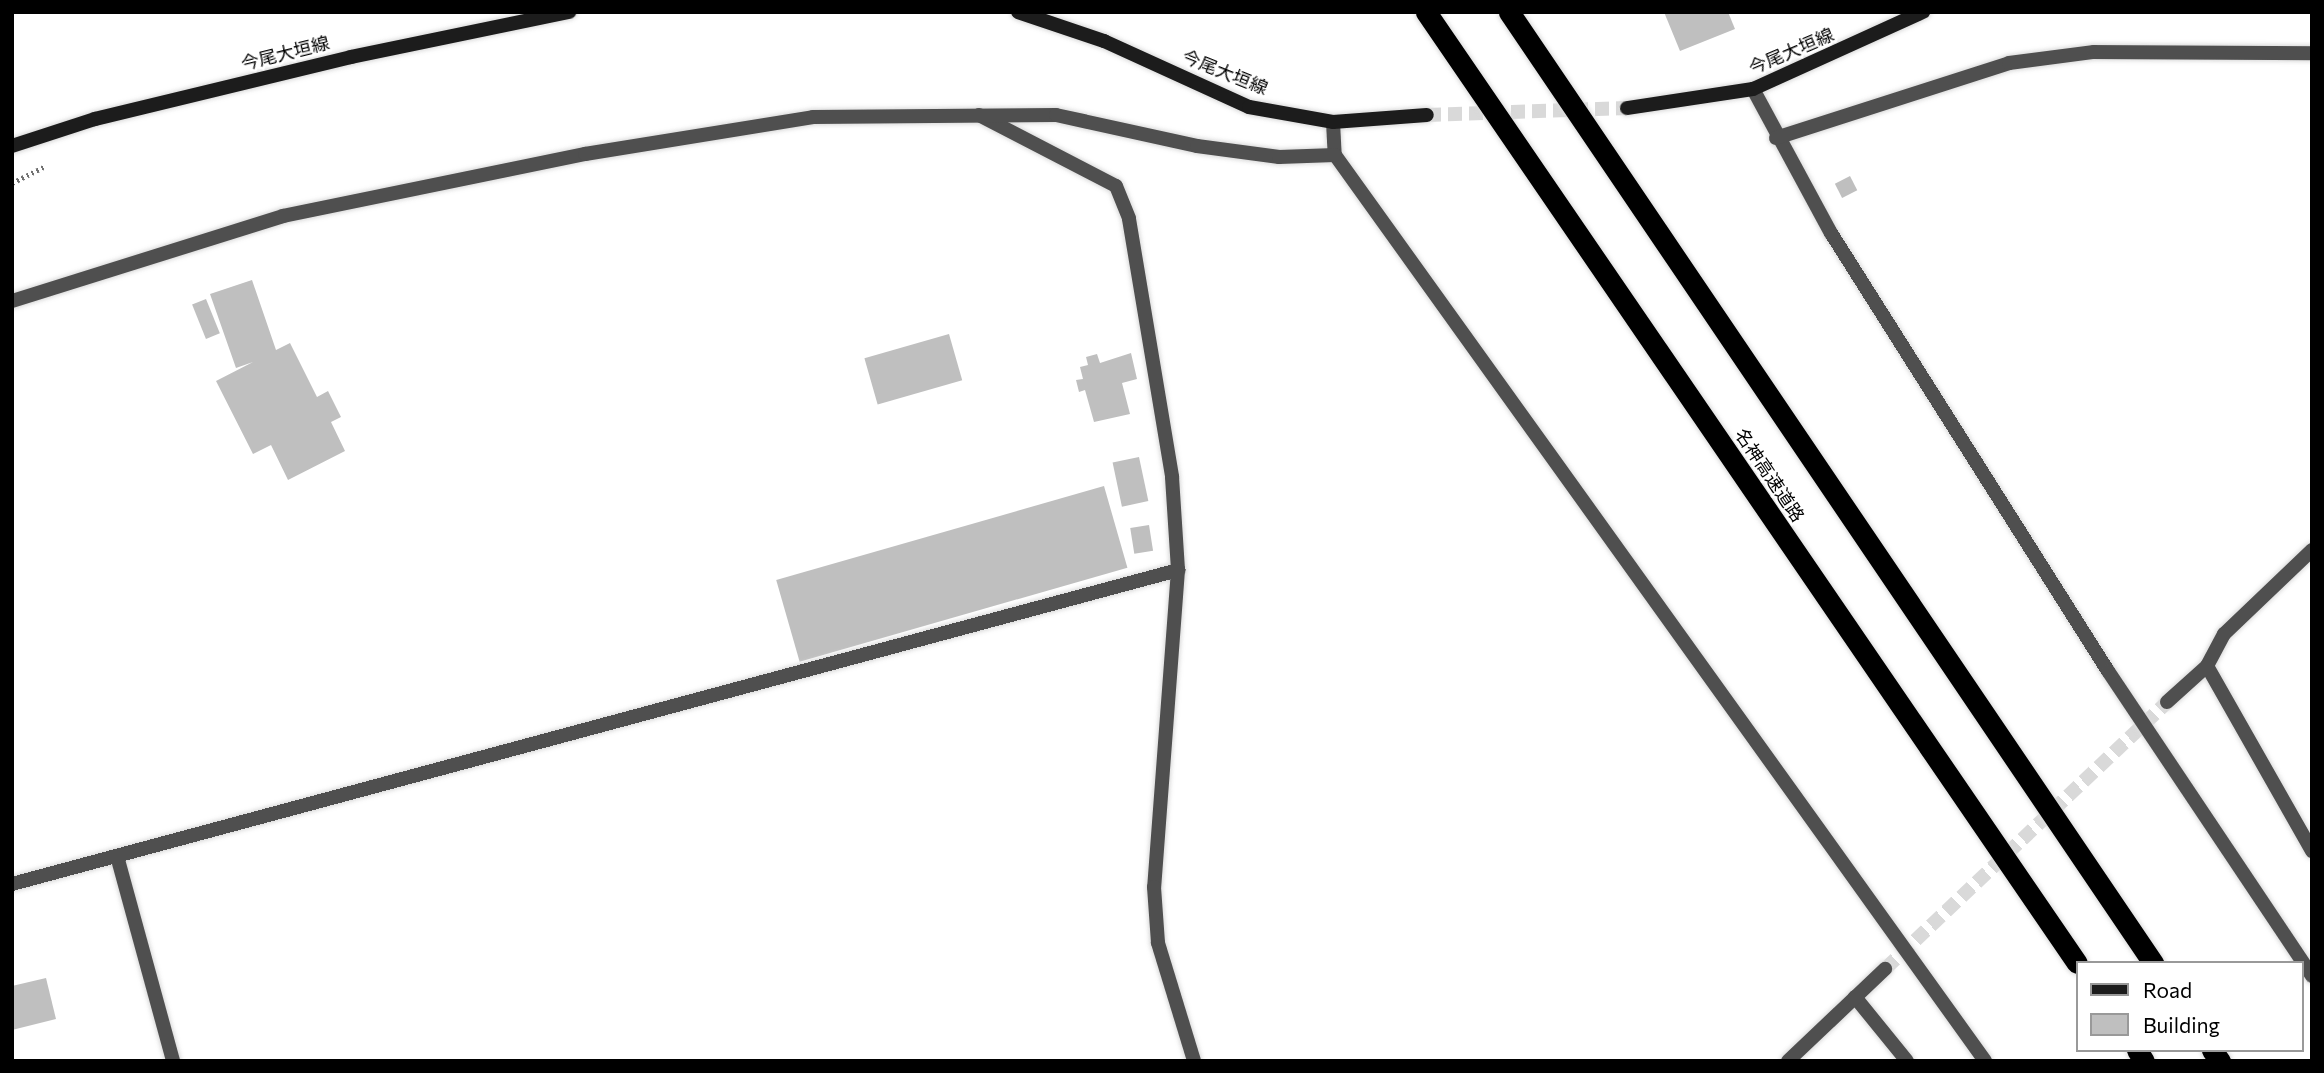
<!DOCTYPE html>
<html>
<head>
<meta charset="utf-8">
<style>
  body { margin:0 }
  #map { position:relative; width:2324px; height:1073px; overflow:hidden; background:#fff; font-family:Commissioner,"Noto Sans JP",sans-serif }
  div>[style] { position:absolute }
  .building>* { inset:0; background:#bfbfbf; transform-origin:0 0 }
  .street-tunnel>* { height:14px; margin-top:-7px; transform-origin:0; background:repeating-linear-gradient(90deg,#d9d9d9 0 14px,transparent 0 21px) }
  .secondary-tunnel>* { height:14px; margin-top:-7px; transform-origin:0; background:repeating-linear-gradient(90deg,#d9d9d9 0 14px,transparent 0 21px) }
  .path>* { height:4.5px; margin-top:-2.25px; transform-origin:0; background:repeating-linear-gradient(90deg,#717171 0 2px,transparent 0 5.5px) }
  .roads { filter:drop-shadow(0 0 2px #dbdbdb) drop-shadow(0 0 2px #dbdbdb) }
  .street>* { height:14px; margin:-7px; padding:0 7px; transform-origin:7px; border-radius:7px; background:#4f4f4f }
  .secondary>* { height:14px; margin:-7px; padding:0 7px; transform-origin:7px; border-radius:7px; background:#1c1c1c }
  .highway>* { height:21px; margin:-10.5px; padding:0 10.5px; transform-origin:10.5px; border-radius:10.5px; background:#000 }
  span { translate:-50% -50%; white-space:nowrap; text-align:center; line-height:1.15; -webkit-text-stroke:5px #fff; paint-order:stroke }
  .street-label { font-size:18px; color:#000 }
  .frame { position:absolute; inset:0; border:14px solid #000; pointer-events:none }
  .legend { position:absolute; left:2076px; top:961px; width:228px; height:91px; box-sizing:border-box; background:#fff; border:2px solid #999; margin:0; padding:9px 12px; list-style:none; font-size:21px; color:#000 }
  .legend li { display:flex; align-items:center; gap:14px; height:35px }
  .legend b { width:35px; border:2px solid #999 }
</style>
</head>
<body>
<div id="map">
  <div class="building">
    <div style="clip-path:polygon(1664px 12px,1728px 12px,1735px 29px,1680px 51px)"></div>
    <div style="left:1850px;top:176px;width:16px;height:17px;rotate:63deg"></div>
    <div style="clip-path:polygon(252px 280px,276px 350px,290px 343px,317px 397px,328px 391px,341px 417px,331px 422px,345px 451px,288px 480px,271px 445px,253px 454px,216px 381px,253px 362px,236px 368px,210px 294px)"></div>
    <div style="left:206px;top:299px;width:37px;height:15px;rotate:68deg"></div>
    <div style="left:949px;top:334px;width:48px;height:88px;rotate:74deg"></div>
    <div style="clip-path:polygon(1131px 353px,1137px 379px,1122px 383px,1130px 414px,1094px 422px,1085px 390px,1079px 392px,1076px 380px,1083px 379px,1080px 367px,1088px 365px,1086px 357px,1097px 354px,1100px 363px)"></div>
    <div style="left:1139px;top:457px;width:45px;height:27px;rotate:78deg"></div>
    <div style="left:1104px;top:486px;width:85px;height:341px;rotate:74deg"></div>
    <div style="left:1149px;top:525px;width:26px;height:19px;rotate:81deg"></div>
    <div style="clip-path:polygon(46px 978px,56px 1019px,12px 1030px,12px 986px)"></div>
  </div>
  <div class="street-tunnel">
    <div style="left:1885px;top:969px;width:388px;rotate:-43.4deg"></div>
  </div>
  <div class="secondary-tunnel">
    <div style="left:1427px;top:115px;width:200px;rotate:-2deg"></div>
  </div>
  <div class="path">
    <div style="left:12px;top:183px;width:37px;rotate:-27deg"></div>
  </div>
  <div class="roads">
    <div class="street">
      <div style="left:1753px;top:89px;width:164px;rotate:61.6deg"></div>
      <div style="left:1831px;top:233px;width:518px;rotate:57.69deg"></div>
      <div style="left:2108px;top:671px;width:367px;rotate:56.2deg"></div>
      <div style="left:979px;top:115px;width:154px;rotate:27.4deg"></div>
      <div style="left:1116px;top:186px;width:35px;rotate:68deg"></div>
      <div style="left:1129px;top:219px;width:262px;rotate:80.5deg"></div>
      <div style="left:1172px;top:477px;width:93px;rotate:86.3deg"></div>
      <div style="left:1178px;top:570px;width:318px;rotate:94.3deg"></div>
      <div style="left:1154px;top:887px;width:56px;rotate:85.9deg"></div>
      <div style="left:1158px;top:943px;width:123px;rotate:73deg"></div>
      <div style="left:1333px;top:122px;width:33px;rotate:87deg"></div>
      <div style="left:1335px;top:155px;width:1115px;rotate:54.34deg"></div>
      <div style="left:1776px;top:138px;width:245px;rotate:-17.8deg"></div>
      <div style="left:2009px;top:63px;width:86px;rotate:-7.4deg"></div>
      <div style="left:2094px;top:52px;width:218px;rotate:0.3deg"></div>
      <div style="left:12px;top:301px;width:284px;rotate:-17.4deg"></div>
      <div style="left:283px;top:216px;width:308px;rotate:-11.6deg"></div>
      <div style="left:585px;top:154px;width:231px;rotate:-9.2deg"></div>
      <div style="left:813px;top:117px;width:243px;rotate:-0.5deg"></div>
      <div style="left:1056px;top:115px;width:144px;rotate:12.4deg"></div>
      <div style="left:1197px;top:146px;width:83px;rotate:7.6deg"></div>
      <div style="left:1279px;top:157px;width:56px;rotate:-2deg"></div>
      <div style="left:2312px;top:550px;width:122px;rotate:136.3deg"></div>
      <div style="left:2224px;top:634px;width:36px;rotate:118deg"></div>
      <div style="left:2207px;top:666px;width:213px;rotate:60.4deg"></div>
      <div style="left:2167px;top:702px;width:54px;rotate:-42deg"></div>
      <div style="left:117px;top:856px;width:213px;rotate:74.7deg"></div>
      <div style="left:12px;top:884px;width:1208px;rotate:-15.07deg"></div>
      <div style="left:1855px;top:997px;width:82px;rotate:50.9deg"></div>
      <div style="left:1788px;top:1061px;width:134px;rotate:-43.5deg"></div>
    </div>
    <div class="secondary">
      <div style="left:1018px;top:12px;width:91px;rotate:18.6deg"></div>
      <div style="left:1104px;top:41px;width:159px;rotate:24.5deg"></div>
      <div style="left:1249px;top:107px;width:85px;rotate:10.1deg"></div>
      <div style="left:1333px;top:122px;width:94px;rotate:-4.3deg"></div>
      <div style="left:1627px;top:108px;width:127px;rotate:-8.6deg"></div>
      <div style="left:1753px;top:89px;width:187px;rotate:-24.4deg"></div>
      <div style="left:12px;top:146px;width:87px;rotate:-18deg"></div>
      <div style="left:95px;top:119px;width:263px;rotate:-13.6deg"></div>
      <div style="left:351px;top:57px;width:223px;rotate:-11.7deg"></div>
    </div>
    <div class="highway">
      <div style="left:1426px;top:12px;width:1152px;rotate:55.61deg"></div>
      <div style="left:1509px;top:12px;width:1149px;rotate:55.89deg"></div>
      <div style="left:2137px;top:1050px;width:13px;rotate:58deg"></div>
      <div style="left:2212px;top:1050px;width:14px;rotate:54deg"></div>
    </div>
  </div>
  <div class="street-label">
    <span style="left:1791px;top:51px;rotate:-23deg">今尾大垣線</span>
    <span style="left:285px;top:53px;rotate:-14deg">今尾大垣線</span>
    <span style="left:1225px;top:72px;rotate:22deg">今尾大垣線</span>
    <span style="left:1770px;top:475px;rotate:56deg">名神高速道路</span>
  </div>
  <div class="frame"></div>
  <ul class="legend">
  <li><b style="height:9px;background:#1c1c1c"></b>Road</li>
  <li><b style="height:19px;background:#bfbfbf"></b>Building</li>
  </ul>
</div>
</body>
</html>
